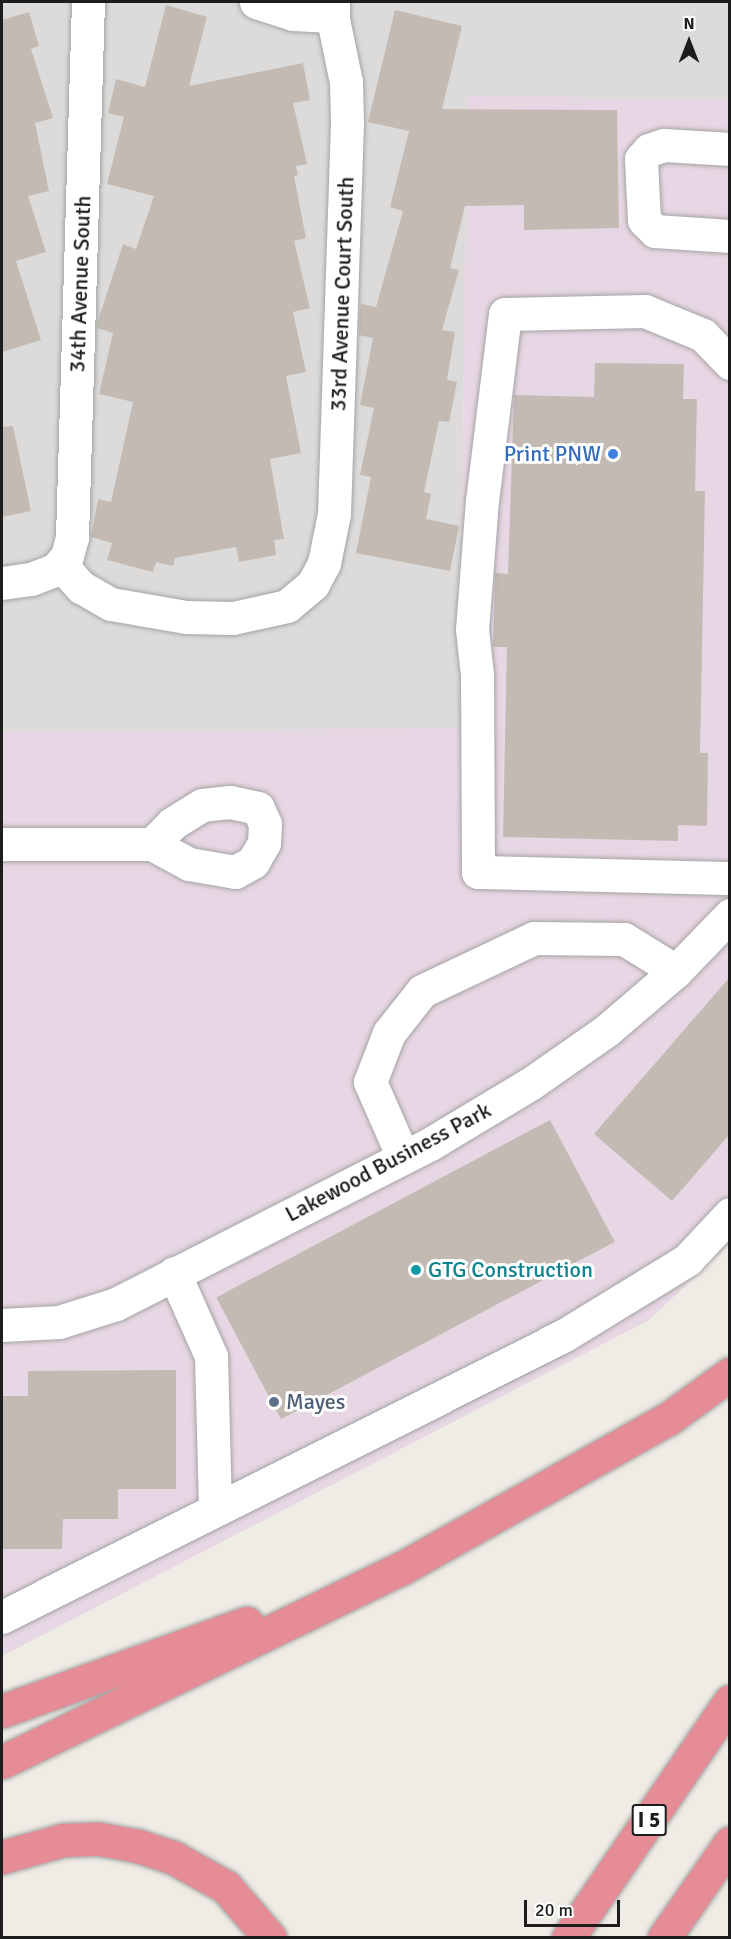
<!DOCTYPE html>
<html>
<head>
<meta charset="utf-8">
<style>
  body { margin:0 }
  #map { position:relative; width:731px; height:1939px; overflow:hidden; background:#eeece4; font-family:Signika,sans-serif }
  div>[style] { position:absolute }
  .residential>* { inset:0; background:#dcdbda }
  .industrial>* { inset:0; background:#e7d6e3 }
  .building>* { inset:0; background:#c3bbb3; transform-origin:0 0 }
  .roads { filter:drop-shadow(0 0 2px #a4a4a4) drop-shadow(0 0 2px #a4a4a4) }
  .minor>* { height:33px; margin:-16.5px; padding:0 16.5px; transform-origin:16.5px; border-radius:16.5px; background:#fff }
  .highway>* { height:33px; margin:-16.5px; padding:0 16.5px; transform-origin:16.5px; border-radius:16.5px; background:#e58c97 }
  .dots>* { width:16px; height:16px; translate:-50% -50%; box-sizing:border-box; border:3px solid #fff; border-radius:50% }
  span { translate:-50% -50%; white-space:nowrap; text-align:center; line-height:1.15; -webkit-text-stroke:6px #fff; paint-order:stroke }
  .shield-label span { padding:2px 4px; background:#fff; border:2px solid; border-radius:4px; -webkit-text-stroke-width:0 }
  .shield-label { font-size:21px; color:#1d1d1d; font-weight:700 }
  .street-label { font-size:22px; color:#1d1d1d }
  .shop-label { font-size:22px; color:#366cbe }
  .right { translate:-100% -50%; text-align:right }
  .culture-label { font-size:22px; color:#0d838f }
  .left { translate:0 -50%; text-align:left }
  .service-label { font-size:22px; color:#4e5e75 }
  .frame { position:absolute; inset:0; border:3px solid #1d1d1d; pointer-events:none }
  .north { position:absolute; left:659px; top:12px; width:60px; height:60px; -webkit-text-stroke:4px #fff; paint-order:stroke; rotate:0deg; font-size:16px; font-weight:700; line-height:24px; text-align:center; color:#1d1d1d }
  .north::after { content:''; display:block; margin:auto; width:21px; height:27px; background:#1d1d1d; clip-path:polygon(50% 0,100% 100%,50% 72%,0 100%) }
  .scale { position:absolute; left:524px; top:1900px; width:96px; height:27px; box-sizing:border-box; border:3px solid #1d1d1d; border-top:0; padding-left:8px; font-size:18px; line-height:21px; white-space:nowrap; color:#1d1d1d; -webkit-text-stroke:4px #fff; paint-order:stroke }
</style>
</head>
<body>
<div id="map">
  <div class="residential">
    <div style="clip-path:polygon(2px 2px,729px 2px,729px 99px,467px 96px,460px 729px,2px 732px)"></div>
  </div>
  <div class="industrial">
    <div style="clip-path:polygon(467px 96px,729px 99px,729px 1244px,649px 1320px,2px 1656px,2px 732px,460px 728px)"></div>
  </div>
  <div class="building">
    <div style="clip-path:polygon(166px 5px,207px 17px,189px 86px,303px 63px,310px 100px,293px 103px,307px 164px,296px 166px,298px 175px,294px 176px,306px 238px,294px 241px,310px 308px,293px 312px,306px 372px,286px 376px,301px 453px,270px 459px,284px 539px,274px 540px,276px 555px,239px 562px,236px 547px,175px 558px,173px 566px,156px 562px,153px 572px,107px 560px,112px 543px,91px 537px,98px 499px,111px 502px,133px 402px,99px 394px,113px 333px,97px 328px,97px 324px,123px 244px,136px 249px,154px 196px,107px 184px,124px 117px,108px 113px,116px 79px,145px 87px)"></div>
    <div style="clip-path:polygon(395px 10px,462px 26px,442px 109px,617px 110px,619px 228px,524px 230px,524px 205px,465px 206px,450px 268px,459px 270px,442px 330px,455px 332px,447px 380px,457px 382px,449px 422px,439px 421px,424px 492px,431px 494px,426px 519px,459px 526px,450px 571px,356px 553px,371px 477px,360px 475px,374px 408px,360px 405px,373px 338px,359px 335px,360px 311px,361px 304px,376px 307px,403px 211px,390px 207px,409px 131px,368px 122px)"></div>
    <div style="clip-path:polygon(29px 12px,39px 46px,31px 49px,53px 118px,35px 123px,49px 191px,28px 196px,46px 252px,16px 261px,41px 340px,2px 352px,2px 20px)"></div>
    <div style="clip-path:polygon(595px 363px,684px 364px,683px 399px,697px 399px,695px 491px,705px 491px,700px 753px,708px 753px,707px 826px,678px 825px,678px 841px,503px 837px,507px 647px,493px 647px,495px 580px,495px 573px,508px 574px,514px 395px,594px 397px)"></div>
    <div style="clip-path:polygon(13px 426px,31px 511px,2px 517px,2px 427px)"></div>
    <div style="clip-path:polygon(729px 978px,729px 1135px,672px 1201px,594px 1134px)"></div>
    <div style="left:550px;top:1120px;width:138px;height:378px;rotate:62deg"></div>
    <div style="clip-path:polygon(176px 1370px,176px 1489px,118px 1489px,118px 1519px,63px 1519px,62px 1549px,2px 1549px,2px 1396px,28px 1396px,28px 1371px)"></div>
  </div>
  <div class="roads">
    <div class="minor">
      <div style="left:256px;top:2px;width:39px;rotate:18deg"></div>
      <div style="left:293px;top:14px;width:39px;rotate:3deg"></div>
      <div style="left:730px;top:149px;width:66px;rotate:-176.5deg"></div>
      <div style="left:664px;top:145px;width:16px;rotate:162deg"></div>
      <div style="left:649px;top:150px;width:12px;rotate:132deg"></div>
      <div style="left:641px;top:159px;width:61px;rotate:87.2deg"></div>
      <div style="left:644px;top:220px;width:16px;rotate:45deg"></div>
      <div style="left:655px;top:231px;width:75px;rotate:3.8deg"></div>
      <div style="left:730px;top:363px;width:39px;rotate:-134deg"></div>
      <div style="left:703px;top:335px;width:63px;rotate:-157.5deg"></div>
      <div style="left:645px;top:311px;width:140px;rotate:178.8deg"></div>
      <div style="left:505px;top:314px;width:187px;rotate:97deg"></div>
      <div style="left:482px;top:500px;width:129px;rotate:94.4deg"></div>
      <div style="left:472px;top:629px;width:46px;rotate:83.8deg"></div>
      <div style="left:477px;top:675px;width:197px;rotate:89.7deg"></div>
      <div style="left:478px;top:872px;width:252px;rotate:1.4deg"></div>
      <div style="left:61px;top:565px;width:30px;rotate:48deg"></div>
      <div style="left:81px;top:587px;width:34px;rotate:30deg"></div>
      <div style="left:111px;top:604px;width:76px;rotate:9.8deg"></div>
      <div style="left:186px;top:617px;width:47px;rotate:1.2deg"></div>
      <div style="left:233px;top:618px;width:55px;rotate:-12.5deg"></div>
      <div style="left:287px;top:606px;width:34px;rotate:-40deg"></div>
      <div style="left:313px;top:584px;width:24px;rotate:-62deg"></div>
      <div style="left:324px;top:563px;width:50px;rotate:-78.5deg"></div>
      <div style="left:334px;top:514px;width:391px;rotate:-88.1deg"></div>
      <div style="left:347px;top:123px;width:41px;rotate:-91.4deg"></div>
      <div style="left:346px;top:82px;width:64px;rotate:-101.7deg"></div>
      <div style="left:333px;top:19px;width:17px;rotate:-90deg"></div>
      <div style="left:2px;top:583px;width:29px;rotate:-8deg"></div>
      <div style="left:31px;top:579px;width:26px;rotate:-21deg"></div>
      <div style="left:55px;top:570px;width:18px;rotate:-49deg"></div>
      <div style="left:67px;top:556px;width:20px;rotate:-75deg"></div>
      <div style="left:72px;top:537px;width:535px;rotate:-88.29deg"></div>
      <div style="left:2px;top:844px;width:150px"></div>
      <div style="left:152px;top:844px;width:42px;rotate:28.4deg"></div>
      <div style="left:189px;top:864px;width:47px;rotate:9.9deg"></div>
      <div style="left:235px;top:872px;width:21px;rotate:-29deg"></div>
      <div style="left:253px;top:862px;width:22px;rotate:-60deg"></div>
      <div style="left:264px;top:843px;width:19px;rotate:-87deg"></div>
      <div style="left:265px;top:824px;width:17px;rotate:-114deg"></div>
      <div style="left:258px;top:808px;width:29px;rotate:-168deg"></div>
      <div style="left:230px;top:802px;width:28px;rotate:174deg"></div>
      <div style="left:202px;top:805px;width:36px;rotate:148deg"></div>
      <div style="left:172px;top:824px;width:28px;rotate:135deg"></div>
      <div style="left:403px;top:1157px;width:82px;rotate:-113.7deg"></div>
      <div style="left:370px;top:1082px;width:53px;rotate:-68.8deg"></div>
      <div style="left:389px;top:1033px;width:53px;rotate:-51.8deg"></div>
      <div style="left:422px;top:991px;width:124px;rotate:-25.3deg"></div>
      <div style="left:534px;top:938px;width:90px;rotate:0.6deg"></div>
      <div style="left:624px;top:939px;width:61px;rotate:31.6deg"></div>
      <div style="left:174px;top:1273px;width:91px;rotate:66deg"></div>
      <div style="left:211px;top:1356px;width:153px;rotate:88.5deg"></div>
      <div style="left:2px;top:1325px;width:57px;rotate:-3deg"></div>
      <div style="left:59px;top:1322px;width:60px;rotate:-17.5deg"></div>
      <div style="left:116px;top:1304px;width:352px;rotate:-27deg"></div>
      <div style="left:430px;top:1144px;width:117px;rotate:-31deg"></div>
      <div style="left:530px;top:1084px;width:93px;rotate:-34.9deg"></div>
      <div style="left:606px;top:1031px;width:92px;rotate:-40.6deg"></div>
      <div style="left:676px;top:971px;width:78px;rotate:-46deg"></div>
      <div style="left:2px;top:1617px;width:627px;rotate:-26.61deg"></div>
      <div style="left:563px;top:1336px;width:145px;rotate:-31.5deg"></div>
      <div style="left:687px;top:1260px;width:63px;rotate:-46.9deg"></div>
    </div>
    <div class="highway">
      <div style="left:2px;top:1711px;width:260px;rotate:-19.8deg"></div>
      <div style="left:2px;top:1762px;width:445px;rotate:-25.9deg"></div>
      <div style="left:402px;top:1568px;width:305px;rotate:-29.3deg"></div>
      <div style="left:668px;top:1419px;width:77px;rotate:-36deg"></div>
      <div style="left:2px;top:1857px;width:63px;rotate:-15.6deg"></div>
      <div style="left:63px;top:1840px;width:36px;rotate:-2deg"></div>
      <div style="left:99px;top:1839px;width:40px;rotate:10deg"></div>
      <div style="left:138px;top:1846px;width:38px;rotate:18deg"></div>
      <div style="left:174px;top:1858px;width:60px;rotate:29.1deg"></div>
      <div style="left:226px;top:1887px;width:67px;rotate:49.2deg"></div>
      <div style="left:568px;top:1938px;width:287px;rotate:-55.6deg"></div>
      <div style="left:664px;top:1938px;width:116px;rotate:-55.2deg"></div>
    </div>
  </div>
  <div class="dots">
    <div style="left:613px;top:454px;background:#3f7fe0"></div>
    <div style="left:416px;top:1270px;background:#0f9aa8"></div>
    <div style="left:274px;top:1402px;background:#5c6f8a"></div>
  </div>
  <div class="shield-label">
    <span style="left:649px;top:1820px">I 5</span>
  </div>
  <div class="street-label">
    <span style="left:80px;top:284px;rotate:-88deg">34th Avenue South</span>
    <span style="left:342px;top:294px;rotate:-88deg">33rd Avenue Court South</span>
    <span style="left:388px;top:1162px;rotate:-28deg">Lakewood Business Park</span>
  </div>
  <div class="shop-label">
    <span class="right" style="left:601px;top:454px">Print PNW</span>
  </div>
  <div class="culture-label">
    <span class="left" style="left:428px;top:1270px">GTG Construction</span>
  </div>
  <div class="service-label">
    <span class="left" style="left:286px;top:1402px">Mayes</span>
  </div>
  <div class="frame"></div>
  <div class="north">N</div>
  <div class="scale">20 m</div>
</div>
</body>
</html>
